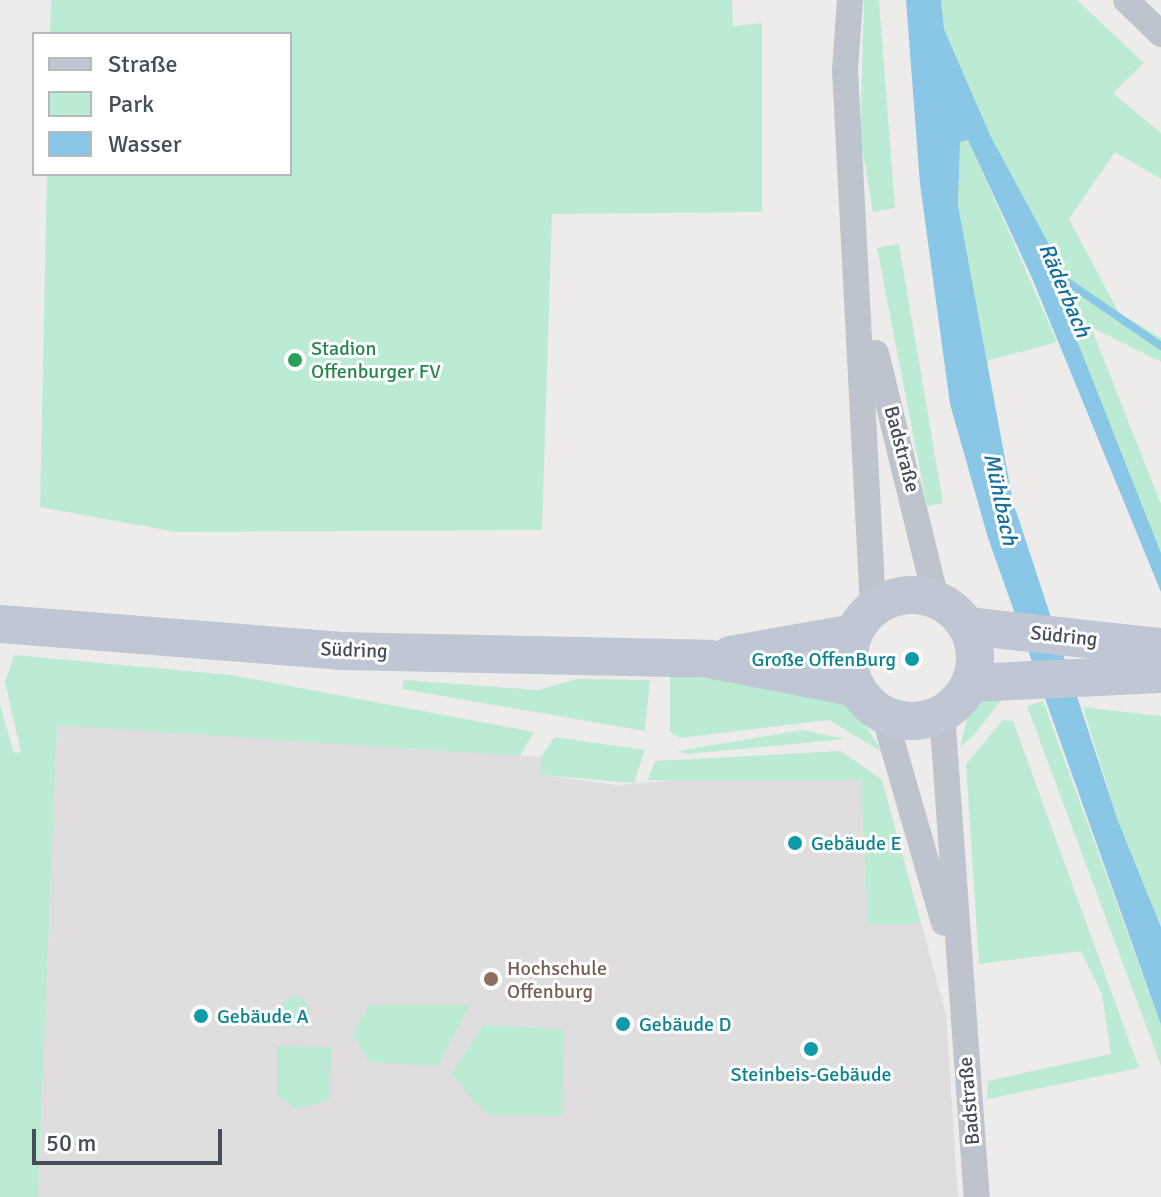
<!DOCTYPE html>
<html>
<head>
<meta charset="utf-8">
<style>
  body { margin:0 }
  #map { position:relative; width:1161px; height:1197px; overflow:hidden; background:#eeeceb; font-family:Signika,sans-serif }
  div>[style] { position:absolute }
  .education>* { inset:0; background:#dfdddd }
  .green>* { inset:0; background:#bbebd3 }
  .round { border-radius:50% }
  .water>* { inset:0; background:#8ac7e6 }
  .stream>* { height:8px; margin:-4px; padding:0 4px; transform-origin:4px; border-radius:4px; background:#8ac7e6 }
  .street>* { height:26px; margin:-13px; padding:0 13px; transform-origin:13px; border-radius:13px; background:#bdc4cd }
  .secondary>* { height:38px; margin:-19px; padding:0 19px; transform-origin:19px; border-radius:19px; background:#bfc6d4 }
  .secondary>.ring { margin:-19px; padding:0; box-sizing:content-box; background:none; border:38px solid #bfc6d4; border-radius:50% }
  .dots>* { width:22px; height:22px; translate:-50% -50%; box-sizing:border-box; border:4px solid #fff; border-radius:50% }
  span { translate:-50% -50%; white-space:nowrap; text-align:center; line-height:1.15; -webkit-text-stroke:6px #fff; paint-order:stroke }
  .leisure-label { font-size:20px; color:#27864d }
  .left { translate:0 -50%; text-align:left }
  .street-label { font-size:20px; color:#454d58 }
  .culture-label { font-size:20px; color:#0d838f }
  .right { translate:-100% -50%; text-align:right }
  .education-label { font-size:20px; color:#785e54 }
  .water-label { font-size:22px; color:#146f9c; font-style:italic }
  .legend { position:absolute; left:32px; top:32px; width:260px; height:144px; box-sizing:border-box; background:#fff; border:2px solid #b5b8bc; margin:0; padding:10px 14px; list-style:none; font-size:24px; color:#454d58 }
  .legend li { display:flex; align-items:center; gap:16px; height:40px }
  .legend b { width:40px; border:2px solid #b5b8bc }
  .scale { position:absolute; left:32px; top:1129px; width:190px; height:36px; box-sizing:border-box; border:4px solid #454d58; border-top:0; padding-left:10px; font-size:24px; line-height:28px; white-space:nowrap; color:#454d58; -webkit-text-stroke:6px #fff; paint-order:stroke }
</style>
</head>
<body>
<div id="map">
  <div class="education">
    <div style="clip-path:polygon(57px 724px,541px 757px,542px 775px,618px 785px,710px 777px,882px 780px,946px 1014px,958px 1197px,38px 1197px)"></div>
  </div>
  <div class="green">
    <div style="clip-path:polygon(51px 0,732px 0,733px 26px,762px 23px,762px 212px,552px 214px,542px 530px,176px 532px,40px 507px,47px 174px,290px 174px,290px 34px,50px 34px)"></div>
    <div style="clip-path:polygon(864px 0,879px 0,895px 208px,873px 212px,860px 136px)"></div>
    <div style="clip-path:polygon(941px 0,1077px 0,1144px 63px,1113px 93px,1161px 133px,1161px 179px,1115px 152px,1069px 219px,1119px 313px,1161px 338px,1161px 362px,1091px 327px,1161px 504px,1161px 553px,1054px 282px,1057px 261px,991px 137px,944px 29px)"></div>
    <div style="clip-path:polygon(968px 139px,1057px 342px,987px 361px,958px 205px,960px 142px)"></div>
    <div style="clip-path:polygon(899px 244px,943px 503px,927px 506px,877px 248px)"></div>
    <div style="clip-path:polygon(14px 655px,231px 675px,534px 732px,520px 756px,57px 725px,38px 1197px,0 1197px,0 704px,14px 753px,21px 752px,5px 682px)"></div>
    <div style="clip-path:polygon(670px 676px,798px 684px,851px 702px,882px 752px,829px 720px,680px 738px,670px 732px)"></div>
    <div style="clip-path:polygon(577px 679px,650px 680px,645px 731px,402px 689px,404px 680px,538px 690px)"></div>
    <div style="clip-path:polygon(1008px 692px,973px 736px,960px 747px,972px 699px)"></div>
    <div style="clip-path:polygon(1043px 701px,1161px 1025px,1161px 1066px,1027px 706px)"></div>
    <div style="clip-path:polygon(1083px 707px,1161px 716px,1161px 927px,1118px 821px)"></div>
    <div style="clip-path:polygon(1003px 720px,1013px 721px,1139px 1068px,987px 1099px,988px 1081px,1111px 1054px,1102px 994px,1081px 951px,979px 964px,966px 764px)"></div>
    <div style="clip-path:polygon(802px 730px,845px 739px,687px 754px,678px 751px)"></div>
    <div style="clip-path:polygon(555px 737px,645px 750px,634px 783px,541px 775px,541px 757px)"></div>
    <div style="clip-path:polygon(841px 751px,882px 780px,921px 924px,868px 924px,861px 780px,648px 780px,655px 761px)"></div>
    <div class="round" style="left:280px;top:997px;width:30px;height:30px"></div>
    <div style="clip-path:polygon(369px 1005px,470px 1005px,437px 1066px,369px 1062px,353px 1034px)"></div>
    <div style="clip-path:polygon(483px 1025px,564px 1029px,562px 1116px,491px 1115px,476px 1104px,452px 1074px)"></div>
    <div style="clip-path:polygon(277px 1046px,331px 1047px,330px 1100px,297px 1109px,277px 1095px)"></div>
  </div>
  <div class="water">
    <div style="clip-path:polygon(906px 0,941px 0,944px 29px,991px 137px,1058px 261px,1054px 282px,1161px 553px,1161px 592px,1032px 278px,968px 140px,960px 142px,958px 205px,1013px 502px,1118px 821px,1161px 927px,1161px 1025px,988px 538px,950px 404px,920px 184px)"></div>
  </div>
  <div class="stream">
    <div style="left:1050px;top:270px;width:135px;rotate:34.4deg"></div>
  </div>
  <div class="street">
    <div style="left:850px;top:0;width:70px;rotate:94.1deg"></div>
    <div style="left:845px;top:70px;width:538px;rotate:87.02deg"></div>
    <div style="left:1126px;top:0;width:49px;rotate:44.2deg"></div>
    <div style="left:876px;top:353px;width:253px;rotate:76.3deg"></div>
    <div style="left:942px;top:713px;width:485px;rotate:85.9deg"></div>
    <div style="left:884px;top:715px;width:216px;rotate:73.9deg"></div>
  </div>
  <div class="secondary">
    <div class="ring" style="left:849px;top:595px;width:88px;height:88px"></div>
    <div style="left:0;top:624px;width:341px;rotate:4.5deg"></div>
    <div style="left:340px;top:651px;width:369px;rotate:1.2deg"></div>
    <div style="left:709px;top:659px;width:151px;rotate:11.1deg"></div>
    <div style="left:967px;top:626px;width:195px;rotate:6.2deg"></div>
    <div style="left:730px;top:655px;width:126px;rotate:-10.1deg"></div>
    <div style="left:971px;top:683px;width:190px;rotate:-2.7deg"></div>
  </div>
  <div class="dots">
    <div style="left:295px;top:360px;background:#2e9e5b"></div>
    <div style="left:912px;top:659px;background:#0f9aa8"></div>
    <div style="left:795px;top:843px;background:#0f9aa8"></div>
    <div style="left:491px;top:979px;background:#8d6e63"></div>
    <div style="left:201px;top:1016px;background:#0f9aa8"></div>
    <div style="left:623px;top:1024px;background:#0f9aa8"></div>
    <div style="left:811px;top:1049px;background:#0f9aa8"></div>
  </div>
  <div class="leisure-label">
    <span class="left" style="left:311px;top:360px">Stadion<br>Offenburger FV</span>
  </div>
  <div class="street-label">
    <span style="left:902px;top:449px;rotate:75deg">Badstraße</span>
    <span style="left:1064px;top:636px;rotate:6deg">Südring</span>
    <span style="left:354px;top:650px;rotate:2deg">Südring</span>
    <span style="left:969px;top:1101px;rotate:-95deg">Badstraße</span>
  </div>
  <div class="culture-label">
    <span class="right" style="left:896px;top:659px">Große OffenBurg</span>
    <span class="left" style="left:811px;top:843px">Gebäude E</span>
    <span class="left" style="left:217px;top:1016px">Gebäude A</span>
    <span class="left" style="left:639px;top:1024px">Gebäude D</span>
    <span style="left:811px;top:1074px">Steinbeis-Gebäude</span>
  </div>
  <div class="education-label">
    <span class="left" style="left:507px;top:980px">Hochschule<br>Offenburg</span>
  </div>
  <div class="water-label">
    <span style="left:1065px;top:290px;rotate:67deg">Räderbach</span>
    <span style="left:1001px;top:499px;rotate:78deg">Mühlbach</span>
  </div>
  <ul class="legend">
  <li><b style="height:10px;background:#bfc6d4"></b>Straße</li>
  <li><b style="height:22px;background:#bbebd3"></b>Park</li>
  <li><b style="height:22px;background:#8ac7e6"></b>Wasser</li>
  </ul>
  <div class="scale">50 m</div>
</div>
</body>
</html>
